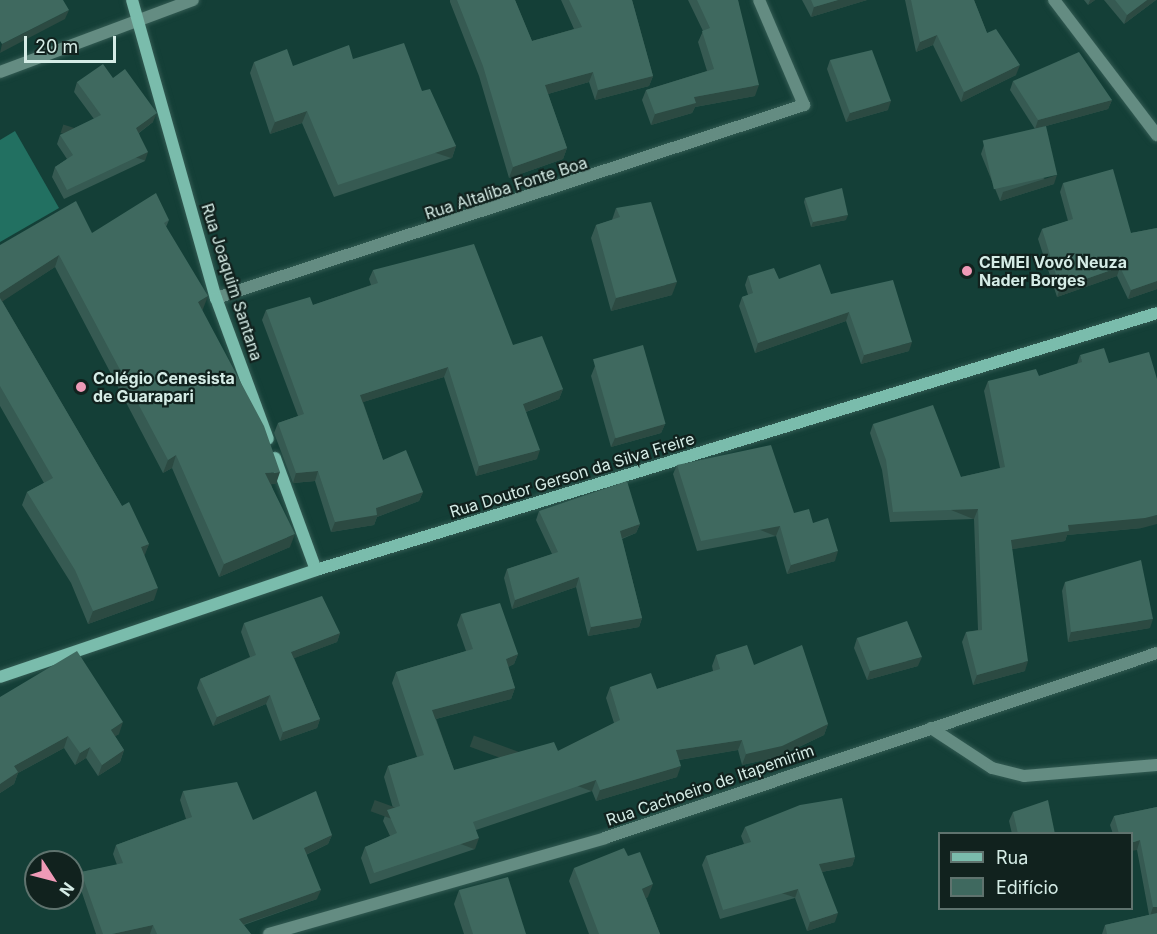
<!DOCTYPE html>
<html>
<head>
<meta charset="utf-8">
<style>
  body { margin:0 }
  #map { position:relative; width:1157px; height:934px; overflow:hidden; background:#143f37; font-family:Inter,sans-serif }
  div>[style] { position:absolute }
  .green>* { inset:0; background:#227061 }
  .roads { filter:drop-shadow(0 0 2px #335b53) drop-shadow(0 0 2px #335b53) }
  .street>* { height:12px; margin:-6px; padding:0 6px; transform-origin:6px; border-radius:6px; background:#648c82 }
  .secondary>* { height:12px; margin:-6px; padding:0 6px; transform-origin:6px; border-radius:6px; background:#7abcac }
  .wall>* { inset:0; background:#365a52 }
  .shaded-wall>* { inset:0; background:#2c4a42; transform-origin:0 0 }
  .building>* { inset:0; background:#3f695f; transform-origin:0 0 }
  .dots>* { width:16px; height:16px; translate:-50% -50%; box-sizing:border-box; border:3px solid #11221e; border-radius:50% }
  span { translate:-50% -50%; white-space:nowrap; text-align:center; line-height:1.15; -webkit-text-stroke:4.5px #11221e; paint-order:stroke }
  .street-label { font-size:16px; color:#d5ece6 }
  .poi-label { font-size:16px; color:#d5ece6; font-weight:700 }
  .left { translate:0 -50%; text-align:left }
  .legend { position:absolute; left:938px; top:832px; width:195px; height:78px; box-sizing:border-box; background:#11221e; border:2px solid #5f736e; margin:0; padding:8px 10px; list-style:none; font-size:18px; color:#d5ece6 }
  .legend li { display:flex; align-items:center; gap:12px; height:30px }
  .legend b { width:30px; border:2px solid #5f736e }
  .north { position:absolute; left:24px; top:850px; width:60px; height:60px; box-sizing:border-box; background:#11221e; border:2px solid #5f736e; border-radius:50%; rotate:126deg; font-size:16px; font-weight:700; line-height:24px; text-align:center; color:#d5ece6 }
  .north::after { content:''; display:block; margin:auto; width:21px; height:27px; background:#ef9ab7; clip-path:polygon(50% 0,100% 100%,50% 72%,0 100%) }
  .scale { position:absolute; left:24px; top:36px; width:92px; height:27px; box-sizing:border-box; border:3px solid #d5ece6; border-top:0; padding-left:8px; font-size:18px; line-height:21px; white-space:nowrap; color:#d5ece6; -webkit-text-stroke:4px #11221e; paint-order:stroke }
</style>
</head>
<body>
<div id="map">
  <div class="green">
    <div style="clip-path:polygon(15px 131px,59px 208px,0 242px,0 140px)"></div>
  </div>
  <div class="roads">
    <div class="street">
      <div style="left:1054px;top:0;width:170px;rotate:52.7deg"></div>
      <div style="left:0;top:72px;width:206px;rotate:-20.5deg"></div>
      <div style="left:216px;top:298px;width:619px;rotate:-18.17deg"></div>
      <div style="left:804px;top:105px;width:114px;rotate:-113.2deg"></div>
      <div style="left:931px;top:728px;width:73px;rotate:33.3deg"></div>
      <div style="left:992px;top:768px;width:33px;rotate:14deg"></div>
      <div style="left:1024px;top:776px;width:133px;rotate:-4.7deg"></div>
      <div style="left:269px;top:934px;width:349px;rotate:-15.9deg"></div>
      <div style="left:605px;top:838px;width:582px;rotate:-18.53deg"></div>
    </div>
    <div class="secondary">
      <div style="left:132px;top:0;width:310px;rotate:74.3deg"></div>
      <div style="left:216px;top:298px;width:150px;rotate:69.8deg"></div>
      <div style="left:275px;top:458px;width:119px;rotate:69.9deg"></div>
      <div style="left:0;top:677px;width:334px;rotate:-18.7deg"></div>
      <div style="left:316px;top:570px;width:879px;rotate:-16.99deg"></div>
    </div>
  </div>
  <div class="wall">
    <div style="clip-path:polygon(450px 0,515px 0,532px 41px,574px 29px,561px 0,632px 0,653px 76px,649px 86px,595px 100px,589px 82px,548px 94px,567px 148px,563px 159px,509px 178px,479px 76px,450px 2px)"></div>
    <div style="clip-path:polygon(688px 0,738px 0,755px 96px,695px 107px,692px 113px,651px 125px,642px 100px,646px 90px,707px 71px,698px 42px,703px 31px)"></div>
    <div style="clip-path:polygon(802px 0,867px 0,811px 17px)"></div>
    <div style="clip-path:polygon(905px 0,974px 0,987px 33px,1016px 75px,961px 102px,933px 45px,916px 52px)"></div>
    <div style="clip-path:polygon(1084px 0,1095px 0,1088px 5px)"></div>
    <div style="clip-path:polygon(1104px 0,1156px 0,1124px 24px)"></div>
    <div style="clip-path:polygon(353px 59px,422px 91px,456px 146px,452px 158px,334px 197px,302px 123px,270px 134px,250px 73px,254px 62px,293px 66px)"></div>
    <div style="clip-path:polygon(830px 60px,888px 110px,846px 122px,827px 69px)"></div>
    <div style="clip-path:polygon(113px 78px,153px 122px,139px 133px,145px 161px,64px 199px,52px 177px,55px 167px,67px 159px,57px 144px,60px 135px,94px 119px,74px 92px,77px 82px)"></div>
    <div style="clip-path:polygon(1013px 81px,1112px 100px,1108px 109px,1035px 129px,1010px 90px)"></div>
    <div style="clip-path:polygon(984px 145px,1054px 184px,1000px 201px,981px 154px)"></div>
    <div style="clip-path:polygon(1063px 183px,1131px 233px,1157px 228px,1157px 289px,1128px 299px,1117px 276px,1057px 297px,1038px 239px,1042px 229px,1068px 221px,1060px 192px)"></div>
    <div style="clip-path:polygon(805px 198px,846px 220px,811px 227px,804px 202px)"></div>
    <div style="clip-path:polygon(616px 208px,672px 295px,611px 311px,591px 238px,596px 225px,612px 220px)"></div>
    <div style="clip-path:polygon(169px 220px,166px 227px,203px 309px,202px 310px,276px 484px,271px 484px,290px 547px,219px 577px,172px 468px,163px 473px,55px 267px,2px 301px,122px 506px,149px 544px,144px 555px,154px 600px,88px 624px,71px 583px,22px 505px,27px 492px,44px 483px,0 406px,0 245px,92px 233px)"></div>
    <div style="clip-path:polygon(373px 270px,513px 345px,563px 389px,559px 399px,526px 412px,537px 459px,476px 476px,444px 377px,363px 402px,383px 460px,423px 492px,419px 501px,377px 517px,374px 525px,331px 532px,315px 481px,293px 483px,274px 433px,278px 423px,298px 416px,262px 320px,266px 310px,313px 305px,371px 285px,369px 279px)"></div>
    <div style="clip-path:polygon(748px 276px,779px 279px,831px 294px,909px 351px,861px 364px,846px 321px,755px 353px,739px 306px,742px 297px,748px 295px,745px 285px)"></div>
    <div style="clip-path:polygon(1080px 355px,1142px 528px,1067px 535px,1065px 541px,1012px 549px,1025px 671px,973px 685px,962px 642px,966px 632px,978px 630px,974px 519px,890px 522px,882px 470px,870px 433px,873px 424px,961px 477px,1000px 468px,984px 391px,988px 381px,1039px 376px,1077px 364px)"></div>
    <div style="clip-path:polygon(595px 366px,665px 424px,661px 433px,611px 447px,591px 376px)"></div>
    <div style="clip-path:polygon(677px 465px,794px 513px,813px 523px,835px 561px,787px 574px,776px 536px,697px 551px,673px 474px)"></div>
    <div style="clip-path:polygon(539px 511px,640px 524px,636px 533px,622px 539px,642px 618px,639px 627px,588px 636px,576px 587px,512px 609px,504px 578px,507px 569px,552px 554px,536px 520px)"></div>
    <div style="clip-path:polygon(1065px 582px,1150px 628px,1068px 642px,1062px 591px)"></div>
    <div style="clip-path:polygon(461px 614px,518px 654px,514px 664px,508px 667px,515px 688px,511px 699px,436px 719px,454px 770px,558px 751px,614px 723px,606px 698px,610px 687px,657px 689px,713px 671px,712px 666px,716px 655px,754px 665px,828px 724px,824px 735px,778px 757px,742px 765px,738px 750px,679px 760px,677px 777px,596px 801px,592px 791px,476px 830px,475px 849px,370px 884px,361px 858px,365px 847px,390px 836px,383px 821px,387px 810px,393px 808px,384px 777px,388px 766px,417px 757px,392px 683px,396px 672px,466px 651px,457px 625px)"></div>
    <div style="clip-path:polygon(244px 623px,340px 633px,337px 642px,294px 658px,320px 719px,317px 728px,280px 741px,266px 704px,213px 726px,197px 688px,200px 679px,250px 657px,241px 632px)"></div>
    <div style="clip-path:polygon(857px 638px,918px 666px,867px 680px,854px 648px)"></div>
    <div style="clip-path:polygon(0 697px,119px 734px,115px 736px,124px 750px,120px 762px,98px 776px,86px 758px,75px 765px,64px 748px,18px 773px,14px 784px,0 793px)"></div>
    <div style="clip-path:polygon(183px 791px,253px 820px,332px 835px,328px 844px,306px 855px,317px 899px,244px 925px,251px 934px,96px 934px,78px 881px,81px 872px,117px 865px,113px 854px,116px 845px,186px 819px,180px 800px)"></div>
    <div style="clip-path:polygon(1157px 807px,1157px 934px,1102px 934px,1105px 925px,1149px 915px,1137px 850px,1131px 834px,1113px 834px,1110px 825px,1114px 816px)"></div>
    <div style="clip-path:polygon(1013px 812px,1055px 834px,1012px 834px,1009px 821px)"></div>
    <div style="clip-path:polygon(745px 827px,855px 857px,852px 866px,822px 872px,835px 922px,807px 931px,795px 898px,720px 919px,702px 865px,706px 856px,744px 844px,741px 836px)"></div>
    <div style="clip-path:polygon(574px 868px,648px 897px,646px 898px,660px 934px,589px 934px,569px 881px)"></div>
    <div style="clip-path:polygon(459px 890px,526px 934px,464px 934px,454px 904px)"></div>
  </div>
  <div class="shaded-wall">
    <div style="clip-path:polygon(838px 0,867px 0,811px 17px,814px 7px)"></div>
    <div style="clip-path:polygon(1090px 0,1095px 0,1088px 5px)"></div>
    <div style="clip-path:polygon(1147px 0,1156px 0,1124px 24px,1127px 15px)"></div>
    <div style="clip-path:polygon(69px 10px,65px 19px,0 53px,2px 44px)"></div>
    <div style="clip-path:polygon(937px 35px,933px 45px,916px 52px,920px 42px)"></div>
    <div style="clip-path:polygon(1020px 65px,1016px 75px,961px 102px,964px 92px)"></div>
    <div style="clip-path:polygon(593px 72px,589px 82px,541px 96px,545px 85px)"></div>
    <div style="clip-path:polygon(653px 76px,649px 86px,595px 100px,598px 90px)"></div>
    <div style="clip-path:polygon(759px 85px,755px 96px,695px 107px,692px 113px,651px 125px,655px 114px,694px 97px)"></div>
    <div style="clip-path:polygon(1112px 100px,1108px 109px,1035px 129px,1038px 120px)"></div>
    <div style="clip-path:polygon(891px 101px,888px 110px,846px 122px,850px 113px)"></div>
    <div style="clip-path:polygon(307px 111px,302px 123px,270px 134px,275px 122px)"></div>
    <div style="clip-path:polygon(157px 113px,153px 122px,133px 137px,136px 128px)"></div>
    <div style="left:456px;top:146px;width:13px;height:124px;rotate:108deg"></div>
    <div style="clip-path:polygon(567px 148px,563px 159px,509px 178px,513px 167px)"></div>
    <div style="left:148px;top:152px;width:9px;height:89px;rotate:108deg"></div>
    <div style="clip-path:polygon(1057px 175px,1054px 184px,1000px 201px,1003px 192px)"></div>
    <div style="clip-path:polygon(848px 215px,846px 220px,811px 227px,813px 222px)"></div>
    <div style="clip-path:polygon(59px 255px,55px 267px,0 303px,0 293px)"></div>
    <div style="clip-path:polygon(1120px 267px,1117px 276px,1057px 297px,1060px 288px)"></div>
    <div style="clip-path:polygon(1157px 281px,1157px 289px,1128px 299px,1131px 290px)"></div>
    <div style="clip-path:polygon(677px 282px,672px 295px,611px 311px,616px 298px)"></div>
    <div style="clip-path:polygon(208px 296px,203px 309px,193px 315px,198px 302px)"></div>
    <div style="clip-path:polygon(849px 312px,846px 321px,755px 353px,758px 343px)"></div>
    <div style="clip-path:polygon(912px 342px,909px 351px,861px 364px,864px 355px)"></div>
    <div style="clip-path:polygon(448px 367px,444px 377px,357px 404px,360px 395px)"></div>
    <div style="clip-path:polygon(563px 389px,559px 399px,520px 414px,523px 404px)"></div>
    <div style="clip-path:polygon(665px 424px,661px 433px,611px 447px,615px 438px)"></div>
    <div style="clip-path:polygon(540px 450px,537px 459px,476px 476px,479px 466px)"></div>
    <div style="clip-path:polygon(176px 455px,172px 468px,163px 473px,168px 460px)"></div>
    <div style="clip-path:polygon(318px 471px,315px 481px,293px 483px,296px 473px)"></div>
    <div style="clip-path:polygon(280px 472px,276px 484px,260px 485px,265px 473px)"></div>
    <div style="clip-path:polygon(423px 492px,419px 501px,377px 517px,374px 525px,331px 532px,335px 522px)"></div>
    <div style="left:978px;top:509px;width:11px;height:85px;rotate:112deg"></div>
    <div style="clip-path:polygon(1157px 515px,1157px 524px,1142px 528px,1067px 535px,1065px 541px,1007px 550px,1011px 540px,1068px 525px)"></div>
    <div style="clip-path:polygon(640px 524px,636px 533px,617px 540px,620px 531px)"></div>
    <div style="left:780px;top:526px;width:11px;height:80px;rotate:112deg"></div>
    <div style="clip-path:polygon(295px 534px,290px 547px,219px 577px,224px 564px)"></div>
    <div style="clip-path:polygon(149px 544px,144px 557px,141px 547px)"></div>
    <div style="clip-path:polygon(838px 551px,835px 561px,787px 574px,791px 565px)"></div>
    <div style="clip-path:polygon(579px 577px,576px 587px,512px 609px,515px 600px)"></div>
    <div style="clip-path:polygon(158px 588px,154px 600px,88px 624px,93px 611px)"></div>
    <div style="clip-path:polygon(642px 618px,639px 627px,588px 636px,591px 627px)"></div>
    <div style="clip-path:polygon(1153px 619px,1150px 628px,1068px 642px,1071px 632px)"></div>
    <div style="clip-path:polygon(340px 633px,337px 642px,287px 661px,291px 652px)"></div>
    <div style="clip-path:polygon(518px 654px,514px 664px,502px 670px,506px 659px)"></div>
    <div style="clip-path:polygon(922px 657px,918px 666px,867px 680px,870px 671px)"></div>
    <div style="clip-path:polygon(1028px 661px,1025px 671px,973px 685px,977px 675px)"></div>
    <div style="clip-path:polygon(515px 688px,511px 699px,428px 721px,432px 710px)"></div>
    <div style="clip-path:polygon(270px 695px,266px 704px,213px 726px,217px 717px)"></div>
    <div style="clip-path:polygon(320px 719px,317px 728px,280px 741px,283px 732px)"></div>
    <div style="clip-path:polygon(123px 722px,119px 734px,107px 741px,111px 730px)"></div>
    <div style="clip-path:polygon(828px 724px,824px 735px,778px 757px,742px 765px,746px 754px)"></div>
    <div style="clip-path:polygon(68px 736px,64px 748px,18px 773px,14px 784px,0 793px,0 784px,14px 766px)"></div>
    <div style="clip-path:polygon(742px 740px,738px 750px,672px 761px,676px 750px)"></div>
    <div style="clip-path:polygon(90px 747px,86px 758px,75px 765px,80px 753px)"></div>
    <div style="clip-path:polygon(124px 750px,120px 762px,98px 776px,102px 765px)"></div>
    <div style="clip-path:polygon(681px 766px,677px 777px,596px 801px,600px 790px)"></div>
    <div style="left:596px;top:780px;width:12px;height:130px;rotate:110deg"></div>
    <div style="clip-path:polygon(332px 835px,328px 844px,301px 857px,304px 848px)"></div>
    <div style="left:479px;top:838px;width:12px;height:111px;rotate:110deg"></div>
    <div style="clip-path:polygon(1140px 840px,1137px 850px,1131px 851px,1131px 843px)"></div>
    <div style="clip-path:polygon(855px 857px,852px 866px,816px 873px,819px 864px)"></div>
    <div style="clip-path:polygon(653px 884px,648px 897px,637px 902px,642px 889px)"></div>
    <div style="left:798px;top:889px;width:9px;height:78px;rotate:108deg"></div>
    <div style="clip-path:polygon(321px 890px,317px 899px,236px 927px,239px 919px)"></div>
    <div style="clip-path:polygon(1153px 907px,1157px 907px,1157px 915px,1150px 916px)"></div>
    <div style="clip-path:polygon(838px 913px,835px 922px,807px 931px,810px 922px)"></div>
    <div style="clip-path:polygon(153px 925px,150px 934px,112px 934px)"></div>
  </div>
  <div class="building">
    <div style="clip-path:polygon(0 0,63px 0,69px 10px,2px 44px,0 41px)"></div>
    <div style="clip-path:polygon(457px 0,515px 0,532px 41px,582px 27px,569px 0,632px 0,653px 76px,598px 90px,593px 72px,545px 85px,567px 148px,513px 167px,483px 66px)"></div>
    <div style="clip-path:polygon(697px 0,738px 0,759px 85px,694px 97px,696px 103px,655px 114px,646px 90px,714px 69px,702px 31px,710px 28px)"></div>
    <div style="clip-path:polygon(811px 0,838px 0,814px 7px)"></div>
    <div style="clip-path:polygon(911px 0,974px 0,987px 33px,996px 29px,1020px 65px,964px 92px,937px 35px,920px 42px)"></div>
    <div style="clip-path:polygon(1115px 0,1147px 0,1127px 15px)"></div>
    <div style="clip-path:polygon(404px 43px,422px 91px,430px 89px,456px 146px,338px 185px,307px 111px,275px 122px,254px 62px,287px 49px,293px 66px,349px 45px,353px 59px)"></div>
    <div style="clip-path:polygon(872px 50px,891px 101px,850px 113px,830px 60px)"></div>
    <div style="clip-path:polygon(1079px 52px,1112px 100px,1038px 120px,1013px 81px)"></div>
    <div style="clip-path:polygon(103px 64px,113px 78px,125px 69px,157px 113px,136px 128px,148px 152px,67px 190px,55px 167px,73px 155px,60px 135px,101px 115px,77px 82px)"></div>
    <div style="left:1046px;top:126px;width:50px;height:65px;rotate:77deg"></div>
    <div style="clip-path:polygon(1113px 169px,1131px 233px,1157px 228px,1157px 281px,1131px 290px,1120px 267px,1060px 288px,1042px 229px,1073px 219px,1063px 183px)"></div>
    <div style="clip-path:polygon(842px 188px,848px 215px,813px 222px,805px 198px)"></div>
    <div style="clip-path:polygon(156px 193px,169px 220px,164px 223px,208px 296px,198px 302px,264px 426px,280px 472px,265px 473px,295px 534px,224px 564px,176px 455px,168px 460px,59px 255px,0 293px,0 245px,76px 201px,92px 233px)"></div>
    <div style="clip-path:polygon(651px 202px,677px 282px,616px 298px,596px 225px,620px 217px,616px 208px)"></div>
    <div style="clip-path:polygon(474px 244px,513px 345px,542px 336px,563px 389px,523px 404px,540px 450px,479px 466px,448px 367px,360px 395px,383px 460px,406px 450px,423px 492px,376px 508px,377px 515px,335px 522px,318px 471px,296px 473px,278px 423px,304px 414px,266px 310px,310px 297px,313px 305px,378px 283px,373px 270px)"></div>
    <div style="clip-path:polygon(820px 264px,831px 294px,893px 280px,912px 342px,864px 355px,849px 312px,758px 343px,742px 297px,753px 293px,748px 276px,774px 268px,779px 279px)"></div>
    <div style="clip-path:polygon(0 298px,122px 506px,129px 502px,149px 544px,141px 547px,158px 588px,93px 611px,75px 570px,27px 492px,53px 478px,0 386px)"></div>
    <div style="left:643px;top:345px;width:82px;height:52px;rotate:74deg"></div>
    <div style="clip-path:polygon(1104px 348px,1109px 363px,1149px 352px,1157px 379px,1157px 515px,1145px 518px,1068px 525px,1069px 531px,1011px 540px,1028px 661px,977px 675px,966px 632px,982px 630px,978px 509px,893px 512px,886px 460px,873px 424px,933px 405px,961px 477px,1005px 467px,988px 381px,1036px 369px,1039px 376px,1082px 362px,1080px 355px)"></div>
    <div style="clip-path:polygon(771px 445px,794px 513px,809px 509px,813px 523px,828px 518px,838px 551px,791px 565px,780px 526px,701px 541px,677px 465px)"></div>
    <div style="clip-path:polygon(627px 481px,640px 524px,620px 531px,642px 618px,591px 627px,579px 577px,515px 600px,507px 569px,558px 552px,539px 511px)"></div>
    <div style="clip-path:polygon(1141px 560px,1153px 619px,1071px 632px,1065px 582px)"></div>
    <div style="clip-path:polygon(322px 596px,340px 633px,291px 652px,320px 719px,283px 732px,270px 695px,217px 717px,200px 679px,256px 655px,244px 623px)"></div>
    <div style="clip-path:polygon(500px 603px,518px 654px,506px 659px,515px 688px,432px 710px,454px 770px,554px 742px,558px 751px,620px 720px,610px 687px,651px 673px,657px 689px,720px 669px,716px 655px,747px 645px,754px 665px,802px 645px,828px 724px,782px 746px,746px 754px,742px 740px,676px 750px,681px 766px,600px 790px,596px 780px,473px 822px,479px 838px,374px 873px,365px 847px,397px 833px,387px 810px,400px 806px,388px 766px,424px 755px,396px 672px,473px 649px,461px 614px)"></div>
    <div style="clip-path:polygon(907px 621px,922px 657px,870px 671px,857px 638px)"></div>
    <div style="clip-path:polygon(77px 651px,123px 722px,111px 730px,124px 750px,102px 765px,90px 747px,80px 753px,68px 736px,14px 766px,18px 772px,0 784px,0 697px)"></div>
    <div style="clip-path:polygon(237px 782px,253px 820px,316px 791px,332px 835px,304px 848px,321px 890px,239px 919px,251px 934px,157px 934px,153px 925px,112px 934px,103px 934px,81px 872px,123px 863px,116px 845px,192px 817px,183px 791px)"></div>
    <div style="clip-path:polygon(842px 798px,855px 857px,819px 864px,838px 913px,810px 922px,798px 889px,723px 910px,706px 856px,751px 842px,745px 827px,800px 805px)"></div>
    <div style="clip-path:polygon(1048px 800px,1055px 834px,1018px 834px,1013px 812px)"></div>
    <div style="clip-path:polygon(1157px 807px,1157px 907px,1153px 907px,1140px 840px,1131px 843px,1131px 834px,1119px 834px,1114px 816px)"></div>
    <div style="clip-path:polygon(624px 848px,628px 856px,640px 852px,653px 884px,642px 889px,660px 934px,599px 934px,574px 868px)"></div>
    <div style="clip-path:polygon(508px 877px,526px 934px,473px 934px,459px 890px)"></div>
    <div style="clip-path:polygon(1157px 913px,1157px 934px,1107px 934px,1105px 925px)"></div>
  </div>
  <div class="dots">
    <div style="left:967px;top:271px;background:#ef9ab7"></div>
    <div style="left:81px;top:387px;background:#ef9ab7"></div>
  </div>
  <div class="street-label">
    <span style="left:506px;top:188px;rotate:-18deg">Rua Altaliba Fonte Boa</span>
    <span style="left:232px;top:282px;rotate:72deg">Rua Joaquim Santana</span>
    <span style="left:572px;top:475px;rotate:-17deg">Rua Doutor Gerson da Silva Freire</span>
    <span style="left:710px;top:785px;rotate:-19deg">Rua Cachoeiro de Itapemirim</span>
  </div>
  <div class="poi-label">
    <span class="left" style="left:979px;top:271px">CEMEI Vovó Neuza<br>Nader Borges</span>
    <span class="left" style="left:93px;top:387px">Colégio Cenesista<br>de Guarapari</span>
  </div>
  <ul class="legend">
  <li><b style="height:8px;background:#7abcac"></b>Rua</li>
  <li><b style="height:16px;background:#3f695f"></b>Edifício</li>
  </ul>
  <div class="north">N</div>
  <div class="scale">20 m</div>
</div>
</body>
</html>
